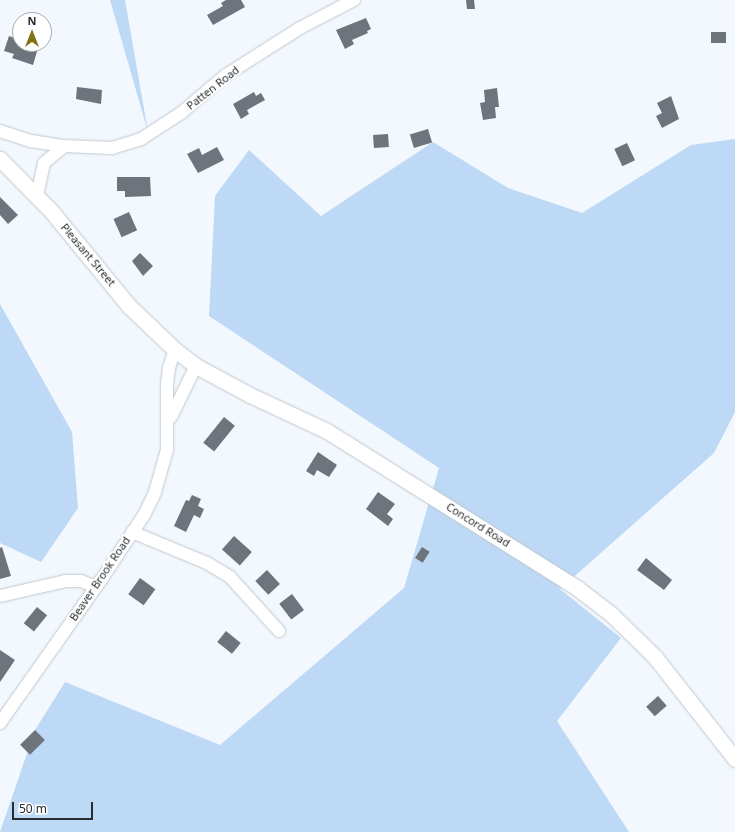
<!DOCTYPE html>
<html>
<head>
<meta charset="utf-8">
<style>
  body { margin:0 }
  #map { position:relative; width:735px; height:832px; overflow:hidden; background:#f2f8fe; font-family:"Noto Sans",sans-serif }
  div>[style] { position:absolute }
  .green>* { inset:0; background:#bdd9f5 }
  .building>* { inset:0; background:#6e747b; transform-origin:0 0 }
  .roads { filter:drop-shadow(0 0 1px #c1c8cf) drop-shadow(0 0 1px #c1c8cf) }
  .minor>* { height:12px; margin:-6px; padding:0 6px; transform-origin:6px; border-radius:6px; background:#fff }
  .major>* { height:15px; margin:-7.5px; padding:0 7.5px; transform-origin:7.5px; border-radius:7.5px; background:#fff }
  span { translate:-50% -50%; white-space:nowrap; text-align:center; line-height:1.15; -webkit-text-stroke:4px #fff; paint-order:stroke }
  .street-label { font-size:11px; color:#2a2d2f }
  .north { position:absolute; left:12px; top:12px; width:40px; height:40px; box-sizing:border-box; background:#fff; border:1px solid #aaabac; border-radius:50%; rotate:0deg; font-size:11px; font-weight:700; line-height:16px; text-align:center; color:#2a2d2f }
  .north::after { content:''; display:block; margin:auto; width:14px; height:18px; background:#837417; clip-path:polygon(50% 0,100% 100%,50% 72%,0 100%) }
  .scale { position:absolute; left:12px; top:802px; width:81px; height:18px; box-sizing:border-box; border:2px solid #2a2d2f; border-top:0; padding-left:5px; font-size:12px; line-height:14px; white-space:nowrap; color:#2a2d2f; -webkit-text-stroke:3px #fff; paint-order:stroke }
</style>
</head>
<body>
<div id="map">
  <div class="green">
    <div style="clip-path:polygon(110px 0,125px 0,148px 132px)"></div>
    <div style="clip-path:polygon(735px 139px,735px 412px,714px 453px,560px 589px,621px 638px,557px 721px,629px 832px,0 832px,35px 730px,65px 682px,220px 745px,404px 588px,439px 468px,209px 316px,215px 196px,249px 150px,321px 216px,433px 142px,508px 188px,582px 213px,691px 145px)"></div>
    <div style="clip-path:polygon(0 304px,72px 432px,78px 508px,41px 562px,0 543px)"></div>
  </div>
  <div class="building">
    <div style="clip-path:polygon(226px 0,241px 0,245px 7px,213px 25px,207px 15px,223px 6px,221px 3px)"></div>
    <div style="clip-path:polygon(466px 0,474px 0,475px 9px,467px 9px)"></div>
    <div style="clip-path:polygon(366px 18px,371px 29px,367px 31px,368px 33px,352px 40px,354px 44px,345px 49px,336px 30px)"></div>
    <div style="left:726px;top:32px;width:11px;height:15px;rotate:90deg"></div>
    <div style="clip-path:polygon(9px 36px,20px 40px,20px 44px,38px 48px,33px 65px,12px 58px,14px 54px,4px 51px)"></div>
    <div style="clip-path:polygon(77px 87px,102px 90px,101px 104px,76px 99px)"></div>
    <div style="clip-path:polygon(497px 88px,499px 107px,495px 107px,496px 118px,483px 120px,480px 103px,485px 102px,484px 90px)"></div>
    <div style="clip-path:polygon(254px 92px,256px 96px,261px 93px,265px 100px,247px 110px,249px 114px,241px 119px,233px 104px)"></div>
    <div style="clip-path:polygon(671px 96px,679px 119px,662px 128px,656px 116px,662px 113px,657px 103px)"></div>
    <div style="left:428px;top:129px;width:14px;height:19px;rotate:73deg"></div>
    <div style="left:388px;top:134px;width:13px;height:15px;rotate:86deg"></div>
    <div style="left:627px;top:143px;width:19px;height:14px;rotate:65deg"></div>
    <div style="clip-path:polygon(217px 147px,224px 160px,198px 173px,187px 154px,199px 148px,202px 155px)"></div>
    <div style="clip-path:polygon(117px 177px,150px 177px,151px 196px,125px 197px,125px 191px,117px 191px)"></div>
    <div style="clip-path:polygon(0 197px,18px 215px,8px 224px,0 215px)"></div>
    <div style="left:129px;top:212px;width:20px;height:17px;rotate:66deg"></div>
    <div style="clip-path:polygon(140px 253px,153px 266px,143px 276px,132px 261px)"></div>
    <div style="left:224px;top:417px;width:14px;height:33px;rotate:39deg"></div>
    <div style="clip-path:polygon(318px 452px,337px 465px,329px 477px,317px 470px,314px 476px,306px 471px)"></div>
    <div style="clip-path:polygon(378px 492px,395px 504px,387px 514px,393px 519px,388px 526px,366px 509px)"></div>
    <div style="clip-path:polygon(192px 495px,201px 499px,198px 506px,204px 509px,200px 518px,194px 515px,186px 532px,174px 526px,186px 500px,189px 501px)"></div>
    <div style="left:234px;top:536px;width:24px;height:18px;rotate:42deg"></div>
    <div style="clip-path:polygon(2px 547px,11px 576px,0 579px,0 548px)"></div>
    <div style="left:422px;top:547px;width:9px;height:13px;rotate:32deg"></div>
    <div style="clip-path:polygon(646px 558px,672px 580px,664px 590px,637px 570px)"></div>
    <div style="left:267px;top:570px;width:19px;height:16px;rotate:47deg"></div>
    <div style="left:140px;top:578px;width:19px;height:20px;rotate:36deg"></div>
    <div style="left:292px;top:594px;width:20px;height:16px;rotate:53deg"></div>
    <div style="left:37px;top:607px;width:13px;height:21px;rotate:39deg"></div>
    <div style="left:226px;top:631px;width:19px;height:14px;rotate:39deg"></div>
    <div style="clip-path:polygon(0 650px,15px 660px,0 682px)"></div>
    <div style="left:658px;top:696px;width:13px;height:16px;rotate:48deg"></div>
    <div style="left:35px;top:730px;width:14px;height:21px;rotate:45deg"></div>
  </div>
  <div class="roads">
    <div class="minor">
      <div style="left:0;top:131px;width:33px;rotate:18deg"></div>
      <div style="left:31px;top:141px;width:33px;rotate:9deg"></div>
      <div style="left:37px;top:196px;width:34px;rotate:-78deg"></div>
      <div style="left:44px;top:163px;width:26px;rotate:-40deg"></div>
      <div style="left:64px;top:146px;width:48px;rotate:2.4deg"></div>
      <div style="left:112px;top:148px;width:30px;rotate:-17deg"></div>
      <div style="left:141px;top:139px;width:48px;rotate:-33deg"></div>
      <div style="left:181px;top:113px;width:59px;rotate:-40.2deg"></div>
      <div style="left:226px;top:75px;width:88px;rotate:-32.4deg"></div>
      <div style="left:300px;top:28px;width:61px;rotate:-27.4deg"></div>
      <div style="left:171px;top:417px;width:57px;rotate:-63.9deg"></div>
      <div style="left:132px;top:532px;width:81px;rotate:22.5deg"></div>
      <div style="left:207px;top:563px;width:27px;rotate:31deg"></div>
      <div style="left:230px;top:577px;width:73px;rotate:47.8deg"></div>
      <div style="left:0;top:596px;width:68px;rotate:-12.8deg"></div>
      <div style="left:66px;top:581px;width:15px"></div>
      <div style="left:81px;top:581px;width:16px;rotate:22deg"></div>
      <div style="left:0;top:723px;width:175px;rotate:-54.8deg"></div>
      <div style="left:101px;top:580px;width:78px;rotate:-56.5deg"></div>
      <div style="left:144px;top:515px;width:25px;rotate:-64deg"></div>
      <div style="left:155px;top:492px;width:44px;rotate:-74.1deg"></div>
      <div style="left:167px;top:450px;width:66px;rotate:-90deg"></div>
      <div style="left:167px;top:384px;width:16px;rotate:-83deg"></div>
      <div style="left:169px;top:368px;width:19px;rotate:-72deg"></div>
    </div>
    <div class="major">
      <div style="left:0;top:159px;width:74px;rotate:45.5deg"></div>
      <div style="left:52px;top:212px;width:122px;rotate:50.7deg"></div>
      <div style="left:129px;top:306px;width:64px;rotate:43.7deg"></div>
      <div style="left:175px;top:350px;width:26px;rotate:37deg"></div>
      <div style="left:196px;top:366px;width:61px;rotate:28.2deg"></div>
      <div style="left:250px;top:395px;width:85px;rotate:25.1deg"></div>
      <div style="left:327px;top:431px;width:295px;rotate:32.1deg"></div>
      <div style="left:577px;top:588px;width:43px;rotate:37.4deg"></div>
      <div style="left:611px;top:614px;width:62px;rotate:44.3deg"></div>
      <div style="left:655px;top:657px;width:130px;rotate:51.9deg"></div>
    </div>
  </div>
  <div class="street-label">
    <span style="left:213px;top:88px;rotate:-38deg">Patten Road</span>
    <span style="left:88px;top:255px;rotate:50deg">Pleasant Street</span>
    <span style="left:478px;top:525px;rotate:32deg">Concord Road</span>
    <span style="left:100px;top:579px;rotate:-56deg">Beaver Brook Road</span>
  </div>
  <div class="north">N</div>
  <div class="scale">50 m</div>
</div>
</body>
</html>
